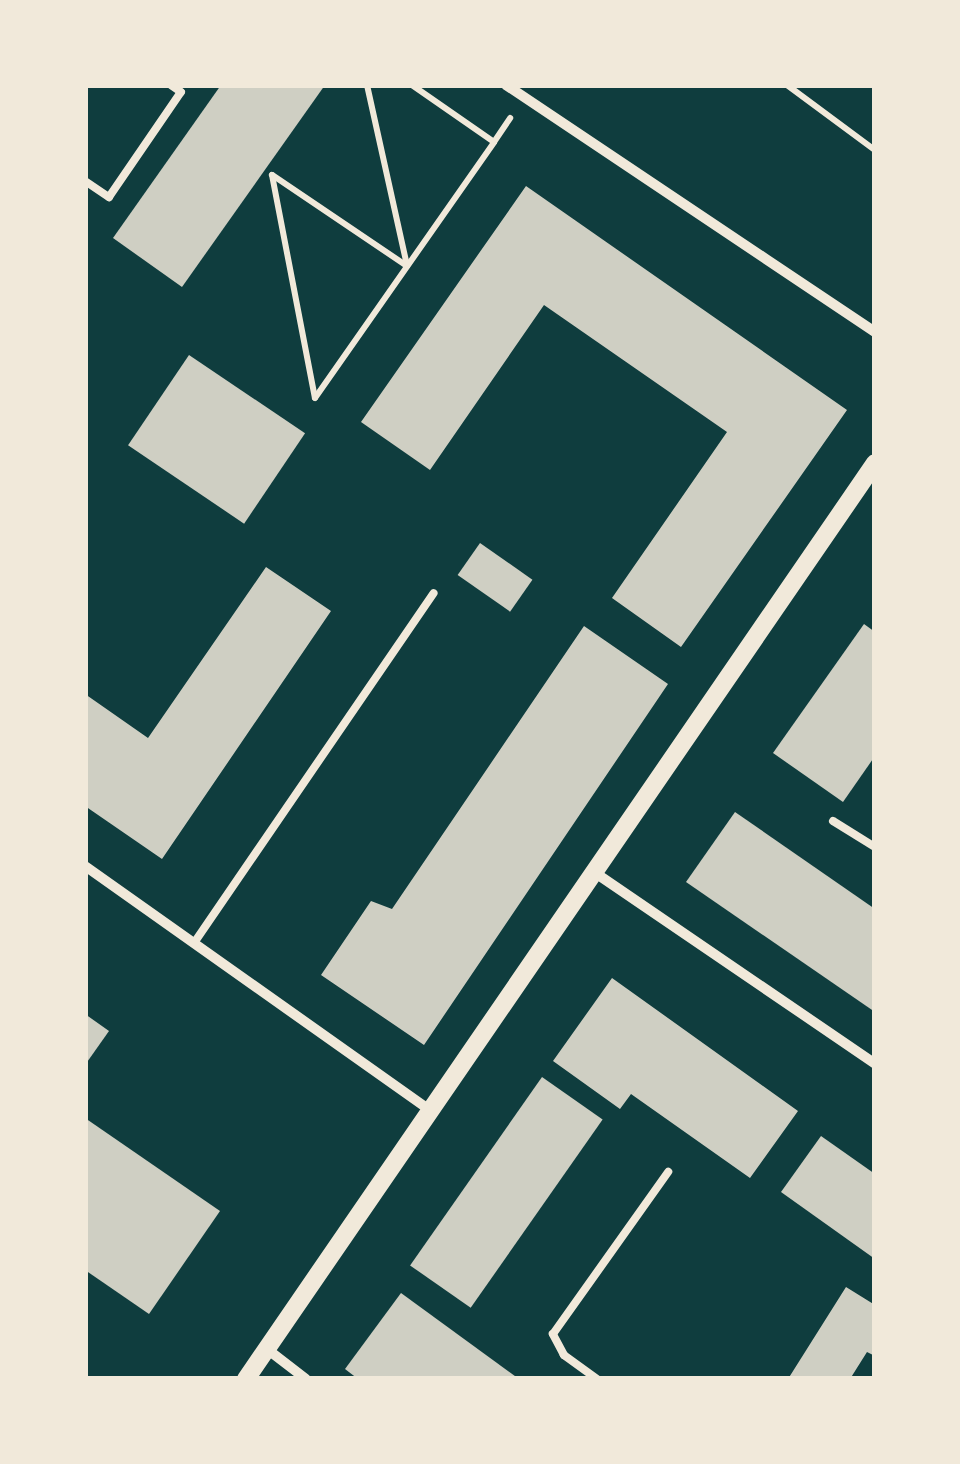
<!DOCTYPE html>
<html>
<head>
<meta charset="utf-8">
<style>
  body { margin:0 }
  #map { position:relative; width:960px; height:1464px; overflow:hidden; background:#0f3d3e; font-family:Figtree,sans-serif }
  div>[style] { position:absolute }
  .building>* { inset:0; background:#cfcfc3; transform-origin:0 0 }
  .path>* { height:6px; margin:-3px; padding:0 3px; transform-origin:3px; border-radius:3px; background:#f1e9da }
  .service>* { height:8px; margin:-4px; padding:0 4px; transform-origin:4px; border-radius:4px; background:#f1e9da }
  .minor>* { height:10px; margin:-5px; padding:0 5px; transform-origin:5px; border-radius:5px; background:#f1e9da }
  .tertiary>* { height:18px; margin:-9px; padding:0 9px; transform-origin:9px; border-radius:9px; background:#f1e9da }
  span { translate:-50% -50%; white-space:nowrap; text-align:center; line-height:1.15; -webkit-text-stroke:10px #f1e9da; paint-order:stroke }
  .frame { position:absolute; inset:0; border:88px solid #f1e9da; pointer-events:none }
</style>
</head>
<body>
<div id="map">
  <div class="building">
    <div style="clip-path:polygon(221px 85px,325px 85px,182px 287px,113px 238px)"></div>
    <div style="clip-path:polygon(526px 186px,847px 410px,681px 647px,612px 598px,727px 432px,544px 305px,430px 470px,361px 422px)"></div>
    <div style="left:189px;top:355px;width:140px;height:109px;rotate:34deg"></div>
    <div style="left:480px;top:543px;width:64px;height:39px;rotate:35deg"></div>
    <div style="clip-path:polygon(266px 567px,331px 611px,162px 859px,85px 806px,85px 694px,148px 738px)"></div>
    <div style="clip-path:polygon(864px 624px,875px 632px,875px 756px,843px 802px,773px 753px)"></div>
    <div style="clip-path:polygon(584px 626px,668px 684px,424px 1045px,321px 975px,371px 901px,392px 909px)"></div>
    <div style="clip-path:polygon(735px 812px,875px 909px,875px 1012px,686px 882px)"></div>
    <div style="clip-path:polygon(612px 978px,798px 1111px,750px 1178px,631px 1094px,620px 1109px,553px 1061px)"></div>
    <div style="clip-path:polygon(85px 1014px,109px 1031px,85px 1065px)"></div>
    <div style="left:542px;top:1077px;width:74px;height:230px;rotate:35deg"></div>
    <div style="clip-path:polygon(85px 1118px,220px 1211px,149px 1314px,85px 1270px)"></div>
    <div style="clip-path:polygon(821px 1136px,875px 1174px,875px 1259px,781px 1192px)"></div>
    <div style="clip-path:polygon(846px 1287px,875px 1305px,875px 1356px,867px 1352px,850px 1379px,788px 1379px)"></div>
    <div style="clip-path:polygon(401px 1293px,519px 1379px,358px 1379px,345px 1369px)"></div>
  </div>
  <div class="path">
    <div style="left:367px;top:85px;width:184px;rotate:77.5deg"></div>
    <div style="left:787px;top:85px;width:109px;rotate:36.5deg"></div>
    <div style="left:494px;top:142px;width:29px;rotate:-56deg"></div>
    <div style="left:407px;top:266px;width:163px;rotate:-146deg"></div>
    <div style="left:272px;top:175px;width:227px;rotate:79.1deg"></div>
    <div style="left:315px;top:398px;width:312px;rotate:-55deg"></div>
    <div style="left:494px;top:142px;width:100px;rotate:-145.2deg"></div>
  </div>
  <div class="service">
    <div style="left:85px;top:181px;width:29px;rotate:34deg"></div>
    <div style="left:109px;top:197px;width:127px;rotate:-55.6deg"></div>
    <div style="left:181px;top:92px;width:12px;rotate:-145deg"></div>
    <div style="left:833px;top:821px;width:49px;rotate:31.8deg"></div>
    <div style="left:194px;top:943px;width:424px;rotate:-55.6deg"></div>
    <div style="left:597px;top:1379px;width:41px;rotate:-144deg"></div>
    <div style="left:564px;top:1355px;width:24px;rotate:-118deg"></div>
    <div style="left:553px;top:1334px;width:199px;rotate:-54.6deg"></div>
  </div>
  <div class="minor">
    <div style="left:506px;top:85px;width:444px;rotate:33.8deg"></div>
    <div style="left:85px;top:866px;width:424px;rotate:35.3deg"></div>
    <div style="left:594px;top:872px;width:340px;rotate:34.3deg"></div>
    <div style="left:267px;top:1349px;width:49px;rotate:37.6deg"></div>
  </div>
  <div class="tertiary">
    <div style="left:246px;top:1379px;width:1111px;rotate:-55.52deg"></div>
  </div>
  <div class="frame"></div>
</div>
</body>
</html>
